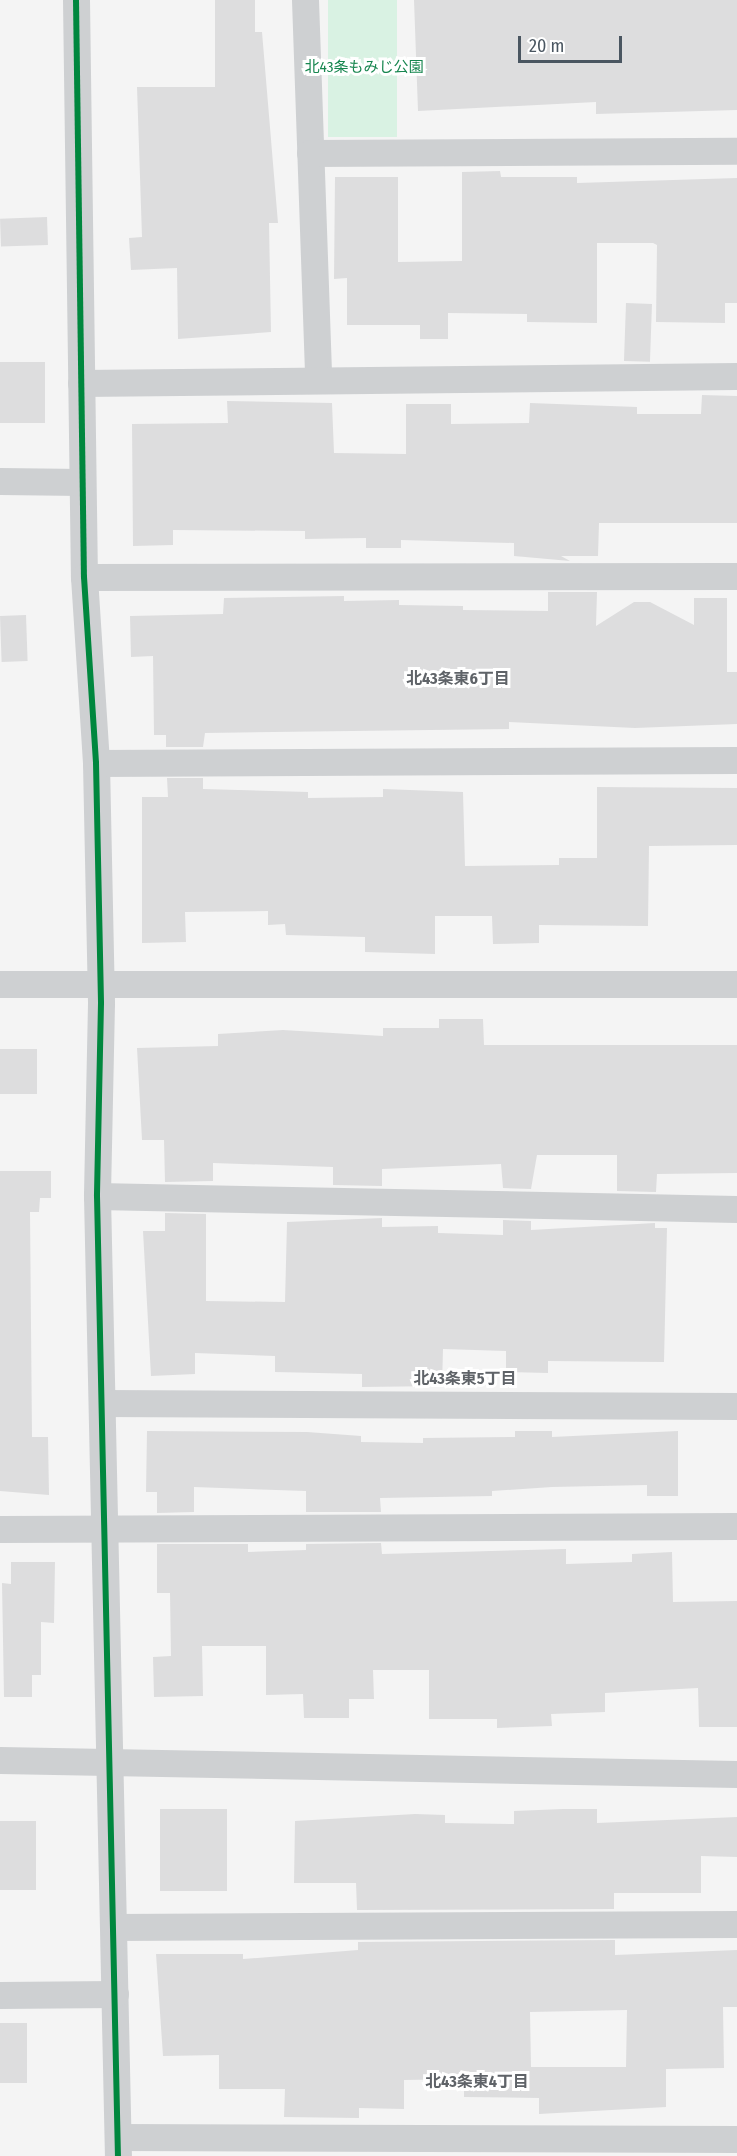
<!DOCTYPE html>
<html>
<head>
<meta charset="utf-8">
<style>
  body { margin:0 }
  #map { position:relative; width:737px; height:2156px; overflow:hidden; background:#f4f4f4; font-family:"Fira Sans Condensed","Noto Sans JP",sans-serif }
  div>[style] { position:absolute }
  .green>* { inset:0; background:#d9f2e3; transform-origin:0 0 }
  .building>* { inset:0; background:#ddddde; transform-origin:0 0 }
  .minor>* { height:27px; margin:-13.5px; padding:0 13.5px; transform-origin:13.5px; border-radius:13.5px; background:#ced0d2 }
  .cycleway>* { height:6px; margin:-3px; padding:0 3px; transform-origin:3px; border-radius:3px; background:#00873e }
  span { translate:-50% -50%; white-space:nowrap; text-align:center; line-height:1.15; -webkit-text-stroke:6px #fff; paint-order:stroke }
  .park-label { font-size:15px; color:#17864f }
  .neighbourhood-label { font-size:16px; color:#5f6368; font-weight:700 }
  .scale { position:absolute; left:518px; top:36px; width:104px; height:27px; box-sizing:border-box; border:3px solid #4a5661; border-top:0; padding-left:8px; font-size:18px; line-height:21px; white-space:nowrap; color:#4a5661; -webkit-text-stroke:4px #fff; paint-order:stroke }
</style>
</head>
<body>
<div id="map">
  <div class="green">
    <div style="left:328px;top:0;width:69px;height:137px"></div>
  </div>
  <div class="building">
    <div style="clip-path:polygon(215px 0,255px 0,255px 32px,262px 32px,278px 223px,269px 223px,271px 332px,178px 339px,177px 268px,131px 270px,129px 238px,142px 237px,137px 87px,215px 87px)"></div>
    <div style="clip-path:polygon(414px 0,737px 0,737px 110px,596px 114px,596px 102px,418px 111px)"></div>
    <div style="clip-path:polygon(500px 171px,501px 177px,577px 177px,577px 183px,737px 178px,737px 303px,725px 303px,725px 323px,656px 322px,657px 245px,653px 243px,597px 243px,597px 323px,527px 322px,527px 314px,448px 313px,448px 339px,420px 339px,420px 325px,347px 325px,347px 278px,334px 279px,335px 177px,398px 177px,398px 262px,462px 261px,462px 172px)"></div>
    <div style="left:47px;top:217px;width:28px;height:47px;rotate:88deg"></div>
    <div style="left:626px;top:303px;width:26px;height:58px;rotate:2deg"></div>
    <div style="left:0;top:362px;width:45px;height:61px"></div>
    <div style="clip-path:polygon(702px 395px,737px 396px,737px 523px,599px 523px,598px 556px,561px 556px,570px 561px,514px 556px,514px 543px,401px 540px,401px 548px,366px 548px,366px 538px,305px 539px,305px 531px,173px 530px,173px 545px,133px 546px,132px 424px,228px 423px,227px 401px,332px 403px,334px 453px,406px 454px,406px 404px,451px 404px,451px 424px,529px 423px,530px 403px,637px 407px,637px 414px,701px 414px)"></div>
    <div style="clip-path:polygon(548px 592px,597px 592px,596px 626px,634px 602px,650px 602px,694px 625px,694px 598px,727px 598px,727px 672px,737px 672px,737px 724px,635px 728px,509px 722px,509px 729px,205px 733px,203px 747px,166px 747px,166px 735px,154px 735px,153px 656px,131px 657px,130px 616px,223px 614px,224px 598px,344px 596px,344px 601px,399px 600px,399px 605px,463px 606px,463px 610px,548px 611px)"></div>
    <div style="left:26px;top:615px;width:46px;height:26px;rotate:88deg"></div>
    <div style="clip-path:polygon(167px 778px,203px 778px,203px 789px,308px 792px,308px 798px,383px 797px,383px 789px,463px 792px,465px 866px,559px 865px,559px 858px,597px 858px,597px 787px,737px 788px,737px 845px,649px 846px,648px 926px,539px 925px,539px 943px,493px 944px,492px 916px,435px 916px,435px 954px,365px 952px,365px 937px,286px 935px,285px 924px,268px 925px,268px 911px,185px 912px,186px 942px,142px 943px,142px 797px,168px 797px)"></div>
    <div style="clip-path:polygon(439px 1019px,483px 1019px,484px 1045px,737px 1045px,737px 1173px,657px 1174px,656px 1192px,617px 1191px,617px 1155px,537px 1155px,531px 1189px,503px 1188px,501px 1164px,382px 1169px,382px 1186px,333px 1185px,333px 1167px,213px 1163px,213px 1181px,165px 1182px,164px 1140px,142px 1140px,137px 1048px,218px 1046px,218px 1034px,283px 1030px,383px 1036px,383px 1028px,439px 1028px)"></div>
    <div style="left:0;top:1049px;width:37px;height:45px"></div>
    <div style="clip-path:polygon(0 1171px,51px 1171px,51px 1198px,40px 1198px,39px 1212px,30px 1212px,32px 1437px,48px 1437px,49px 1495px,0 1491px)"></div>
    <div style="clip-path:polygon(165px 1213px,206px 1214px,206px 1301px,285px 1302px,287px 1222px,382px 1218px,382px 1227px,438px 1226px,438px 1233px,503px 1235px,503px 1220px,531px 1221px,531px 1230px,655px 1223px,655px 1228px,667px 1228px,664px 1362px,548px 1361px,548px 1373px,506px 1372px,506px 1351px,443px 1349px,442px 1386px,362px 1387px,362px 1374px,275px 1372px,275px 1356px,195px 1353px,195px 1374px,151px 1376px,143px 1231px,165px 1231px)"></div>
    <div style="clip-path:polygon(147px 1431px,307px 1432px,361px 1436px,361px 1442px,423px 1443px,423px 1438px,515px 1437px,515px 1431px,552px 1431px,552px 1437px,678px 1431px,678px 1496px,647px 1496px,647px 1485px,552px 1487px,492px 1491px,492px 1496px,380px 1498px,381px 1512px,306px 1512px,306px 1491px,194px 1487px,194px 1512px,157px 1513px,157px 1492px,146px 1492px)"></div>
    <div style="clip-path:polygon(381px 1543px,382px 1554px,566px 1549px,566px 1564px,632px 1562px,632px 1554px,672px 1552px,673px 1602px,737px 1601px,737px 1727px,699px 1727px,698px 1688px,605px 1693px,605px 1712px,551px 1714px,552px 1726px,497px 1728px,497px 1719px,429px 1719px,429px 1670px,373px 1670px,374px 1699px,349px 1699px,349px 1718px,304px 1718px,303px 1694px,266px 1695px,266px 1646px,202px 1646px,203px 1696px,154px 1697px,153px 1657px,171px 1656px,170px 1593px,157px 1593px,157px 1544px,248px 1544px,248px 1552px,306px 1550px,306px 1544px)"></div>
    <div style="clip-path:polygon(11px 1562px,55px 1562px,54px 1623px,41px 1622px,41px 1675px,32px 1675px,32px 1697px,4px 1697px,2px 1583px,11px 1584px)"></div>
    <div style="left:160px;top:1809px;width:67px;height:82px"></div>
    <div style="clip-path:polygon(563px 1809px,597px 1809px,597px 1823px,737px 1817px,737px 1857px,701px 1856px,701px 1893px,614px 1893px,614px 1909px,357px 1910px,356px 1883px,294px 1883px,295px 1821px,415px 1814px,445px 1815px,445px 1823px,514px 1824px,514px 1811px)"></div>
    <div style="left:0;top:1821px;width:36px;height:69px"></div>
    <div style="clip-path:polygon(evenodd,615px 1940px,615px 1955px,737px 1950px,737px 2007px,723px 2007px,724px 2068px,666px 2069px,666px 2107px,539px 2114px,539px 2098px,464px 2097px,464px 2079px,404px 2080px,404px 2109px,359px 2108px,359px 2118px,284px 2117px,285px 2089px,219px 2089px,219px 2055px,163px 2056px,156px 1954px,243px 1954px,243px 1959px,358px 1950px,358px 1942px,615px 1940px,627px 2010px,626px 2067px,531px 2067px,530px 2012px,627px 2010px)"></div>
    <div style="left:0;top:2023px;width:27px;height:60px"></div>
  </div>
  <div class="minor">
    <div style="left:76px;top:0;width:577px;rotate:89.21deg"></div>
    <div style="left:84px;top:577px;width:186px;rotate:86.3deg"></div>
    <div style="left:96px;top:763px;width:240px;rotate:88.8deg"></div>
    <div style="left:101px;top:1003px;width:193px;rotate:91.2deg"></div>
    <div style="left:97px;top:1196px;width:960px;rotate:88.75deg"></div>
    <div style="left:305px;top:0;width:380px;rotate:88deg"></div>
    <div style="left:310px;top:153px;width:427px;rotate:-0.3deg"></div>
    <div style="left:81px;top:383px;width:656px;rotate:-0.61deg"></div>
    <div style="left:0;top:481px;width:82px;rotate:0.7deg"></div>
    <div style="left:84px;top:577px;width:653px;rotate:-0.09deg"></div>
    <div style="left:96px;top:763px;width:641px;rotate:-0.27deg"></div>
    <div style="left:0;top:984px;width:737px"></div>
    <div style="left:97px;top:1196px;width:640px;rotate:1.16deg"></div>
    <div style="left:102px;top:1403px;width:635px;rotate:0.27deg"></div>
    <div style="left:0;top:1529px;width:737px;rotate:-0.23deg"></div>
    <div style="left:0;top:1760px;width:737px;rotate:1.09deg"></div>
    <div style="left:114px;top:1927px;width:623px;rotate:-0.28deg"></div>
    <div style="left:0;top:1995px;width:115px;rotate:-0.5deg"></div>
    <div style="left:118px;top:2137px;width:619px;rotate:0.19deg"></div>
  </div>
  <div class="cycleway">
    <div style="left:76px;top:0;width:577px;rotate:89.21deg"></div>
    <div style="left:84px;top:577px;width:186px;rotate:86.3deg"></div>
    <div style="left:96px;top:763px;width:240px;rotate:88.8deg"></div>
    <div style="left:101px;top:1003px;width:193px;rotate:91.2deg"></div>
    <div style="left:97px;top:1196px;width:960px;rotate:88.75deg"></div>
  </div>
  <div class="park-label">
    <span style="left:364px;top:68px">北43条もみじ公園</span>
  </div>
  <div class="neighbourhood-label">
    <span style="left:458px;top:679px">北43条東6丁目</span>
    <span style="left:465px;top:1379px">北43条東5丁目</span>
    <span style="left:477px;top:2082px">北43条東4丁目</span>
  </div>
  <div class="scale">20 m</div>
</div>
</body>
</html>
